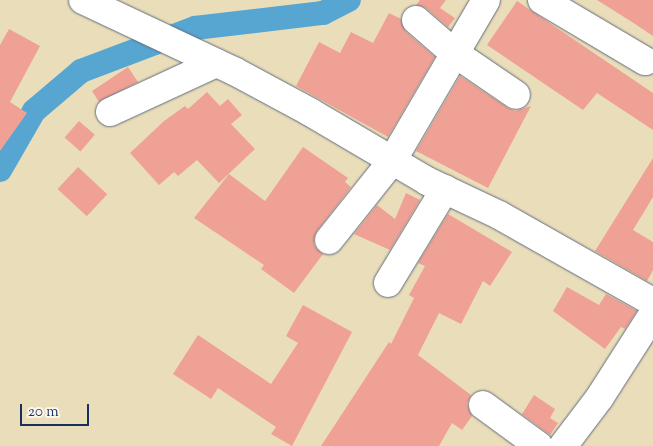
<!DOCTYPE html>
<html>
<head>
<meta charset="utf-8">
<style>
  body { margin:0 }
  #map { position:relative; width:653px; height:446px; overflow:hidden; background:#eadeba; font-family:"Sorts Mill Goudy",serif }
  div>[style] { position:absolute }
  .canal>* { height:24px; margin:-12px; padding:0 12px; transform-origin:12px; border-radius:12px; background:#57a6d1 }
  .building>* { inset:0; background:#f0a195; transform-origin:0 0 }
  .roads { filter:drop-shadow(0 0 1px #636c7e) drop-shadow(0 0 1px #636c7e) }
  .minor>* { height:28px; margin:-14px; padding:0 14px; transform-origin:14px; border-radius:14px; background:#fff }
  span { translate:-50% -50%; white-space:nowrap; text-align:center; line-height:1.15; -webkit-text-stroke:4px #fbf7ec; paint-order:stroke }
  .scale { position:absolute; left:20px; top:404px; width:69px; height:22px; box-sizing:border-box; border:2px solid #1b2f5e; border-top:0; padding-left:6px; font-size:15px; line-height:18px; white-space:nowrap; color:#1b2f5e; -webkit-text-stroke:4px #fbf7ec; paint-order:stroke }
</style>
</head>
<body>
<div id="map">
  <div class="canal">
    <div style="left:0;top:170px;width:68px;rotate:-60deg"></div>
    <div style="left:34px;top:111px;width:62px;rotate:-40.4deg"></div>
    <div style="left:81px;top:71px;width:122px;rotate:-20.7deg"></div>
    <div style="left:195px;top:28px;width:129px;rotate:-6.7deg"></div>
    <div style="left:323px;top:13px;width:29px;rotate:-27deg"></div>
  </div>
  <div class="building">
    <div style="clip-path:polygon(420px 0,446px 0,440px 8px,455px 18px,448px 27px,426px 8px,416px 5px)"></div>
    <div style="clip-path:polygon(597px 0,653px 0,653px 36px,632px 22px)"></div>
    <div style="clip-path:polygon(517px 1px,653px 93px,653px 130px,597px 93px,583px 110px,487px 45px)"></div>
    <div style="clip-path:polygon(389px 13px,401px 19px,406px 32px,435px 57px,388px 137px,296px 86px,319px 42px,340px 53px,351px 32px,373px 43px)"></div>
    <div style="clip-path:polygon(9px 29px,40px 46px,10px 102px,27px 113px,0 151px,0 45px)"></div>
    <div style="clip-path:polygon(128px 67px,138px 82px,99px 102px,92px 91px)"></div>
    <div style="clip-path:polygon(460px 76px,508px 108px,515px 111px,531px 106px,488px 188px,416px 151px)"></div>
    <div style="clip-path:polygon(207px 92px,220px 106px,228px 99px,242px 115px,231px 124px,255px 149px,219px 183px,197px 160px,178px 176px,174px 172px,159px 185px,130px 153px,164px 121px,185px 106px,188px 109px)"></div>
    <div style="left:79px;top:121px;width:21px;height:22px;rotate:41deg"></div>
    <div style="clip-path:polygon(303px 147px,348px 178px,345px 182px,351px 187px,317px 231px,314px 245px,323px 254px,294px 293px,261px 269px,264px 265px,194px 218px,229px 174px,265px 201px)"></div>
    <div style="clip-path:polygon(653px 158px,653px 197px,633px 230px,653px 242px,653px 270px,647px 281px,595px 251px)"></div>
    <div style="left:78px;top:167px;width:40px;height:30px;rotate:43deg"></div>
    <div style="clip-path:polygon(406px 193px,420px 200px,390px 250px,354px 234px,377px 205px,395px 219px)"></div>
    <div style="clip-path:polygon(448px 214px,512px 252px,490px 286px,483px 281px,461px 324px,439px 313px,418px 355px,471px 395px,467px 404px,472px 416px,462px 430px,452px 423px,439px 446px,321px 446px,389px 342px,391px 344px,414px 298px,409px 295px,425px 266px,418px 263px)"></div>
    <div style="clip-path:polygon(567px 287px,599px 305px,606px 294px,637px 311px,625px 329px,621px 327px,605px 349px,553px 311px)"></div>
    <div style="clip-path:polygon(303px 305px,352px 332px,292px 446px,271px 434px,276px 427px,218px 388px,211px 399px,173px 374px,198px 335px,271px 384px,298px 343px,286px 336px)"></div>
    <div style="clip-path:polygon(534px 395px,555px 409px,550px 418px,558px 423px,550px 435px,522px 414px)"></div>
  </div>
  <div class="roads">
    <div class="minor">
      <div style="left:83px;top:0;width:167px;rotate:25.2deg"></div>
      <div style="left:234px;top:71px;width:86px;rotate:28.3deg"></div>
      <div style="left:310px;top:112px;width:136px;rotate:30.5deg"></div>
      <div style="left:427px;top:181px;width:80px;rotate:25.3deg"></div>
      <div style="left:499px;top:215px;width:177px;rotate:29.5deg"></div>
      <div style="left:542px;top:0;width:120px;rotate:30.6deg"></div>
      <div style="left:416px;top:20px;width:49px;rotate:40.9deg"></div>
      <div style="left:453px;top:52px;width:76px;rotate:34.3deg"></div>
      <div style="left:110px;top:112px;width:117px;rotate:-24.8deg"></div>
      <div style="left:329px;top:240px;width:101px;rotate:-51.4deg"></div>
      <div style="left:392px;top:161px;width:186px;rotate:-59.7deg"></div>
      <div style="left:388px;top:283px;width:110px;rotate:-58.8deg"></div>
      <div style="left:483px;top:405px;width:69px;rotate:36.2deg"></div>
      <div style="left:563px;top:446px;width:61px;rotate:-52.9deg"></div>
      <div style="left:600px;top:397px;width:98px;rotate:-57.4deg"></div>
    </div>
  </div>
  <div class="scale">20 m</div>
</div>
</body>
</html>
